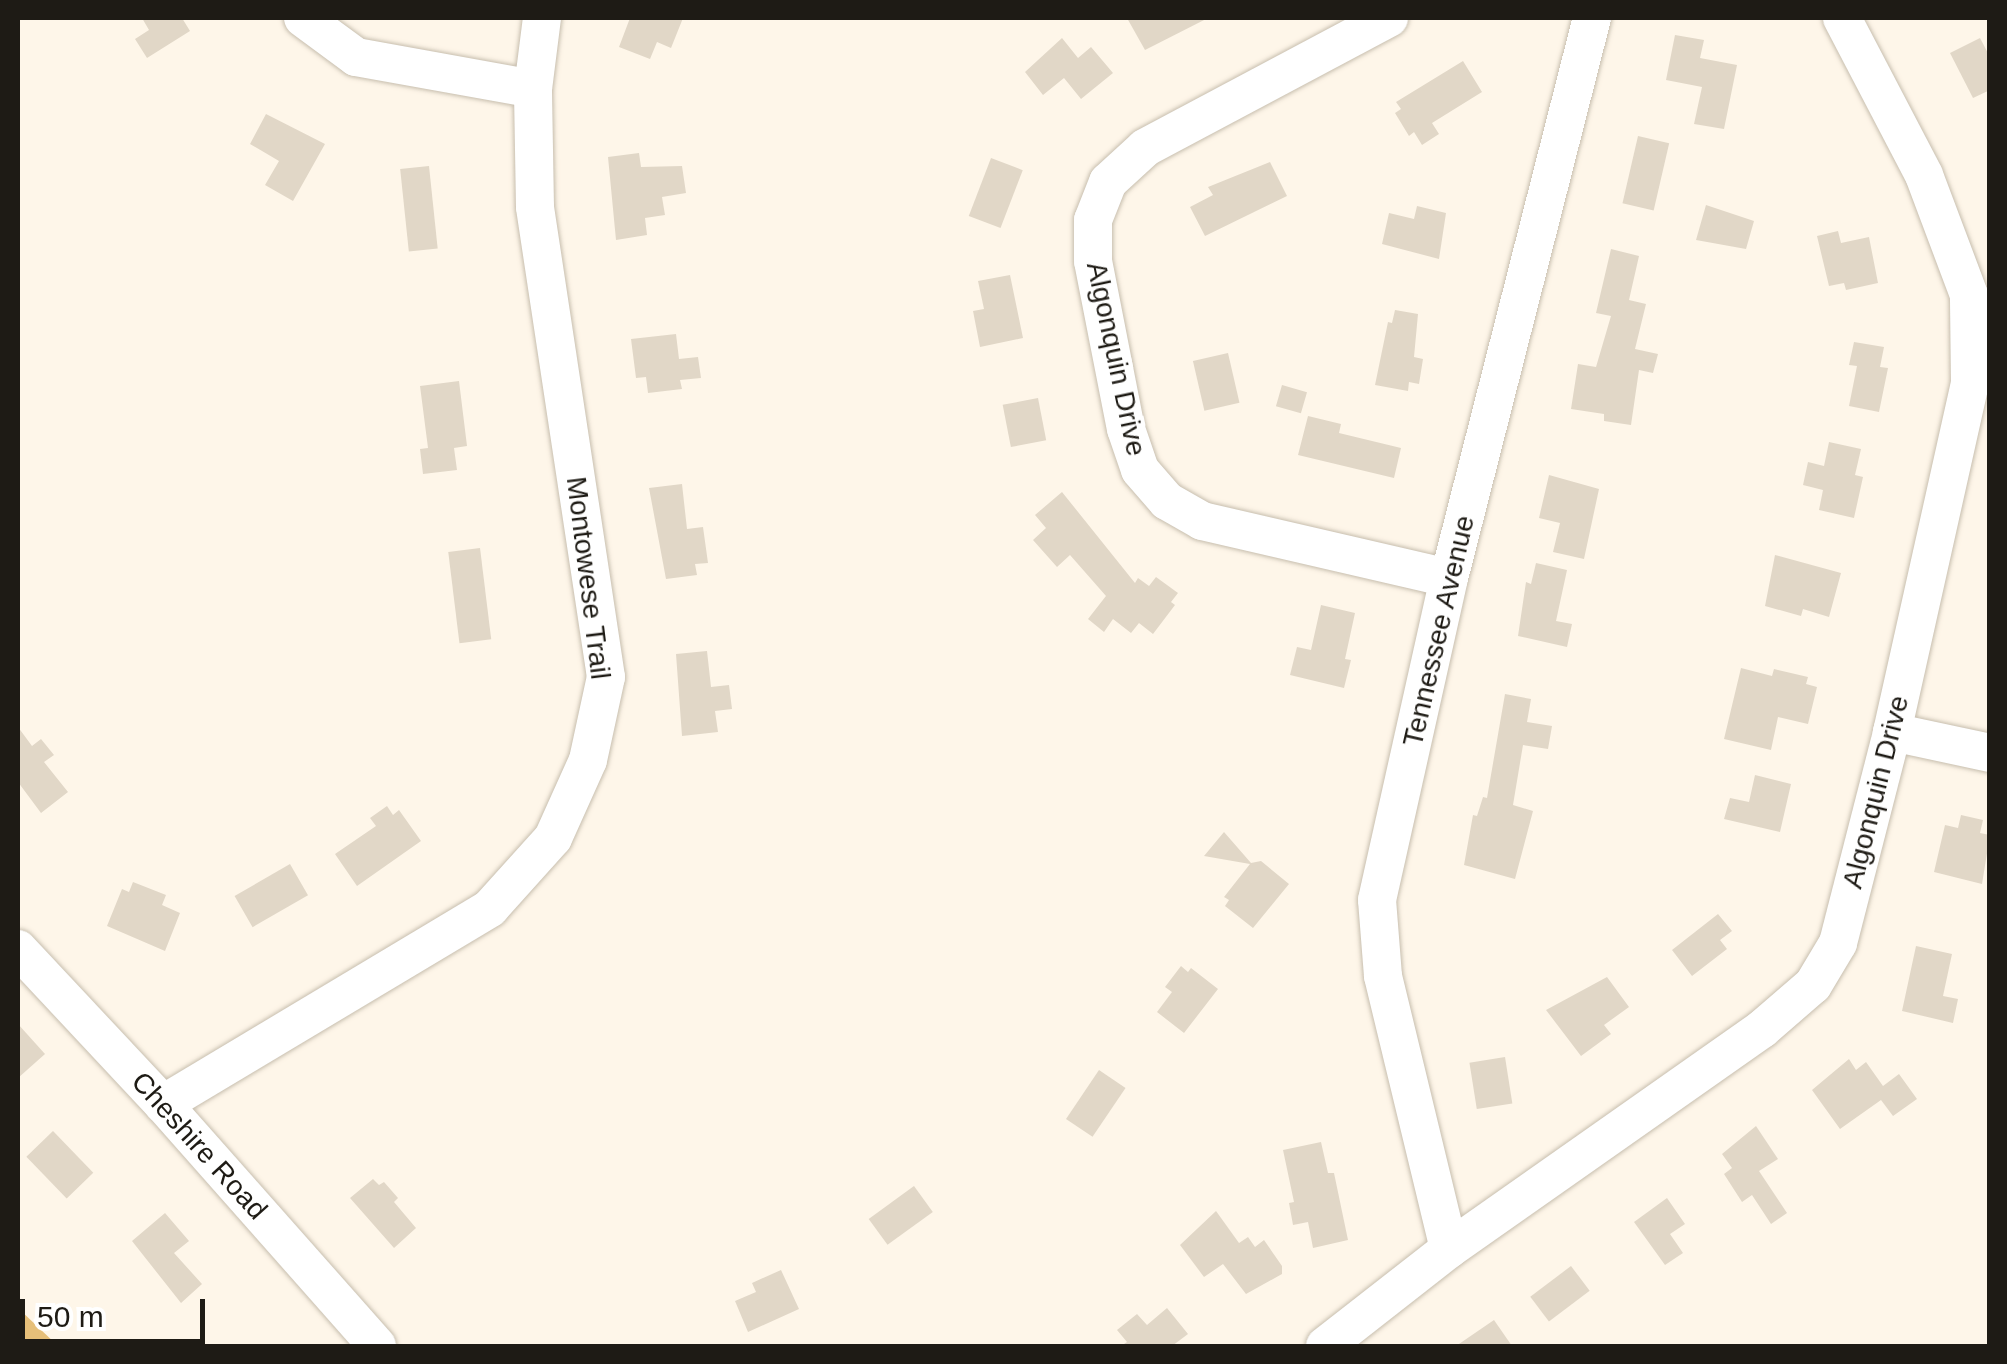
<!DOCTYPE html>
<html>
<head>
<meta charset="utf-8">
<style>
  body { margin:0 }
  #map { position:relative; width:2007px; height:1364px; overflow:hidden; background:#fef6e9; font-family:Helvetica,sans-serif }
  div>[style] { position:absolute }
  .green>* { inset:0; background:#e6bf79 }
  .building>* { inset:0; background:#e1d7c7; transform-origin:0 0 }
  .roads { filter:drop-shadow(0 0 2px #c7beae) drop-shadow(0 0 2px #c7beae) }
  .minor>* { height:38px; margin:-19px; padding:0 19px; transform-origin:19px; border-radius:19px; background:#fff }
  span { translate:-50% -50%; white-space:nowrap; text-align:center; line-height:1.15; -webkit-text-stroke:8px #fff; paint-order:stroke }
  .street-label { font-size:28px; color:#1e1b15 }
  .frame { position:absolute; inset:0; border:20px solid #1e1b15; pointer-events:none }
  .scale { position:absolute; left:20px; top:1299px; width:185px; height:45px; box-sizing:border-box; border:5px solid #1e1b15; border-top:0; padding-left:12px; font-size:30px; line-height:35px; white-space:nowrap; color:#1e1b15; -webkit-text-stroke:8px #fff; paint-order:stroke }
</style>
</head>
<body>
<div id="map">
  <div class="green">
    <div style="clip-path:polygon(18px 1308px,58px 1346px,18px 1346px)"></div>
  </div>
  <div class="building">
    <div style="clip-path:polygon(142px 18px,182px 18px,190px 31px,147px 58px,135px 39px,149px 30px)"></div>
    <div style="clip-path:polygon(630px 18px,683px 18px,671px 48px,657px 42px,650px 59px,619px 47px)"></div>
    <div style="clip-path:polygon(1127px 18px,1208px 18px,1145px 50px)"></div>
    <div style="clip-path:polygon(1675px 35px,1704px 40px,1700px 58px,1737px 65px,1724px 129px,1694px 124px,1702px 87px,1666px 80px)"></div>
    <div style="clip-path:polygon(1062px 38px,1078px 58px,1091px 47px,1113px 73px,1081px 99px,1064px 78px,1043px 95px,1025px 72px)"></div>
    <div style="clip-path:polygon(1980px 38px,1990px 57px,1990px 90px,1973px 98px,1950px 53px)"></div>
    <div style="clip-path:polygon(1463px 61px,1482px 92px,1432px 123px,1439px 134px,1422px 145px,1414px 132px,1409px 136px,1395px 113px,1401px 109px,1396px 102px)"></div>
    <div style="clip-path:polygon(266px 114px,325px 144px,293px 201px,265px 185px,279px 161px,250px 144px)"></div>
    <div style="left:1638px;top:136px;width:32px;height:69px;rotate:13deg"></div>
    <div style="clip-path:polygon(639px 153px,641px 167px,682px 166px,686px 193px,662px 197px,665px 215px,645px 218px,647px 235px,616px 240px,608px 157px)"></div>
    <div style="left:991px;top:158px;width:34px;height:62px;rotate:21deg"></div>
    <div style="clip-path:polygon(1270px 162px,1287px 196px,1205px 236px,1190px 207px,1213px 195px,1208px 187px)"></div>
    <div style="left:429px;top:166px;width:83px;height:29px;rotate:84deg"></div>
    <div style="clip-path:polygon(1706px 205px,1754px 221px,1746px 249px,1696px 240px)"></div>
    <div style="clip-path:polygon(1417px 206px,1446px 213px,1439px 259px,1382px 244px,1389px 213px,1414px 219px)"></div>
    <div style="clip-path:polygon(1838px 231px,1841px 243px,1869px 237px,1878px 283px,1846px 290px,1844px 283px,1829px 286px,1817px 236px)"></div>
    <div style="clip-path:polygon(1611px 249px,1639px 256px,1629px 300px,1646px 304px,1635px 349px,1658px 354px,1653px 373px,1639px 370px,1631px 425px,1604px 421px,1604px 414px,1571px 409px,1578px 364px,1596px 367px,1611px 316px,1596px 313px)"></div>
    <div style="clip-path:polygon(1010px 275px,1023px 338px,980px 347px,973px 311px,984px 309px,978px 281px)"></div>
    <div style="clip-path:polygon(1395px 310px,1418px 314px,1414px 357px,1423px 359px,1419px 384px,1409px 382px,1408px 391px,1375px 385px,1388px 322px,1392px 323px)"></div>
    <div style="clip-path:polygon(676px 334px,679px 359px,698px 357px,701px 378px,680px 380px,682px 389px,648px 393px,646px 377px,636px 378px,631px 339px)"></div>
    <div style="clip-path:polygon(1854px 342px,1884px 347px,1880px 367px,1888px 368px,1879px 412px,1849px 406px,1857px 366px,1849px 365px)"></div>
    <div style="left:1228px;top:353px;width:51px;height:36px;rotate:77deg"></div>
    <div style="clip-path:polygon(459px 381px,467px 446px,454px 448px,457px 470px,423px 474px,420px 449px,428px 448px,420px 386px)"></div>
    <div style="left:1282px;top:385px;width:26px;height:22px;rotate:16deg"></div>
    <div style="left:1038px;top:398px;width:43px;height:36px;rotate:79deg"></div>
    <div style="clip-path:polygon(1308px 416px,1341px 424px,1339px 433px,1401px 448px,1394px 478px,1298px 455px)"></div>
    <div style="clip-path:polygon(1829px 442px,1861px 449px,1855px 475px,1863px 477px,1854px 518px,1819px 510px,1823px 490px,1803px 485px,1808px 462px,1824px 466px)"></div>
    <div style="clip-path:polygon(1549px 475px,1599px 489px,1584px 559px,1553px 552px,1560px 523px,1539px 518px)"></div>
    <div style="clip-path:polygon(682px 484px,687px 529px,703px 527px,708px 563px,695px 564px,697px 575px,666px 579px,649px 488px)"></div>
    <div style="clip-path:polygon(1062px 492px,1135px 583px,1138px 578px,1149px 586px,1156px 577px,1178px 593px,1171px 602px,1175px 605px,1153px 634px,1139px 623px,1131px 633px,1113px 619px,1104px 632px,1088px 619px,1106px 596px,1070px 555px,1057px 567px,1033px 540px,1046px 528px,1035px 515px)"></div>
    <div style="left:480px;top:548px;width:92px;height:32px;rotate:83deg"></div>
    <div style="clip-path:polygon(1775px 555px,1841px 573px,1829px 617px,1803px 609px,1801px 616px,1765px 606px)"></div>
    <div style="clip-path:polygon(1536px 563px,1567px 570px,1556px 621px,1572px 624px,1567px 647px,1518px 636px,1526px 582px,1531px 584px)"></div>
    <div style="clip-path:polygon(1321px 605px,1355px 613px,1345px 659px,1351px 660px,1344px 688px,1290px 675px,1297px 647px,1311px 650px)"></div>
    <div style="clip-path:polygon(707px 651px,711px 687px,729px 685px,732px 709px,715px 711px,718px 732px,682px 736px,676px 654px)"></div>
    <div style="clip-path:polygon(1741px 668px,1772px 676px,1774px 669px,1808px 677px,1806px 684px,1817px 687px,1808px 724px,1778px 717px,1771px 750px,1724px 739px)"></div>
    <div style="clip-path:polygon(1505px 694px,1531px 699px,1527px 722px,1552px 726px,1548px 749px,1523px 745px,1513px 805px,1533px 811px,1515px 879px,1464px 865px,1473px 815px,1477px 816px,1483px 797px,1487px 798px)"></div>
    <div style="clip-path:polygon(18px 727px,32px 746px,41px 739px,54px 755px,44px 762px,68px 792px,41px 813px,18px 782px)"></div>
    <div style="clip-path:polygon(1755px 775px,1791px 784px,1780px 832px,1724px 819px,1730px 798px,1749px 802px)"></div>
    <div style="clip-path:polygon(387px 806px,393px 815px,399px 810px,421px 841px,357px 886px,335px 854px,376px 826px,370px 818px)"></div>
    <div style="clip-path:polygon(1961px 815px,1983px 820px,1980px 833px,1990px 835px,1982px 884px,1934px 872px,1945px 825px,1958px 828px)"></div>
    <div style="clip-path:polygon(1224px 832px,1251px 863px,1261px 861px,1289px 884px,1253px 928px,1225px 906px,1229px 900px,1224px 897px,1250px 864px,1204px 856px)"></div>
    <div style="left:290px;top:864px;width:36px;height:64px;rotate:60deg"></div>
    <div style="clip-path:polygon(133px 882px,166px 895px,162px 905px,180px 913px,165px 951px,107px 926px,122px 889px,129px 892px)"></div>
    <div style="clip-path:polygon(1718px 914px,1732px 931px,1720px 940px,1727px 949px,1692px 976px,1672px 950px)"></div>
    <div style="clip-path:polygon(1916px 946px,1952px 954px,1943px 996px,1958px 999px,1953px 1023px,1902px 1011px)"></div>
    <div style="clip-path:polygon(1181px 966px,1188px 972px,1191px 968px,1218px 989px,1184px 1033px,1157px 1012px,1172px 992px,1165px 987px)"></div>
    <div style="clip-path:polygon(1607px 977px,1629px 1007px,1604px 1025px,1611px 1034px,1581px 1056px,1546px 1010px)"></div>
    <div style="clip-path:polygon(18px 1024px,45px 1054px,18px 1078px)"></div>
    <div style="left:1505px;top:1057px;width:47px;height:36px;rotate:81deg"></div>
    <div style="clip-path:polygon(1849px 1059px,1856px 1070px,1866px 1062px,1883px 1086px,1899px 1074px,1917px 1099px,1893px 1116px,1881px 1100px,1840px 1129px,1812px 1090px)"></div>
    <div style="left:1099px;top:1070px;width:32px;height:59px;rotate:34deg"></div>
    <div style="clip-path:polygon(1756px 1126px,1778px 1159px,1759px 1171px,1787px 1213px,1771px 1224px,1752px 1195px,1742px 1202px,1724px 1174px,1732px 1168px,1722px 1154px)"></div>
    <div style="left:53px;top:1131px;width:58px;height:37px;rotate:46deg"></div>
    <div style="clip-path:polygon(1321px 1142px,1328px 1173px,1334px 1173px,1348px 1240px,1313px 1248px,1308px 1222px,1293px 1225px,1289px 1203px,1294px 1202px,1283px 1150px)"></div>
    <div style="clip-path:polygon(373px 1179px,379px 1185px,384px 1182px,398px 1198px,394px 1202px,416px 1228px,394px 1248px,350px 1198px)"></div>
    <div style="left:914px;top:1186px;width:32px;height:56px;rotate:54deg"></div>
    <div style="clip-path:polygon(1667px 1198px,1685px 1224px,1670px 1234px,1683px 1253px,1665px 1265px,1634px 1222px)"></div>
    <div style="clip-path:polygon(1216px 1211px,1239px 1243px,1248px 1237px,1255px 1247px,1264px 1240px,1282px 1266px,1282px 1274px,1246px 1294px,1223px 1264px,1204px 1277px,1180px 1245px)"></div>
    <div style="clip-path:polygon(165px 1213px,189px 1241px,174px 1253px,202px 1284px,181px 1303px,132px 1241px)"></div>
    <div style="left:1571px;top:1266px;width:31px;height:51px;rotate:53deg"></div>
    <div style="clip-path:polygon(781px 1270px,799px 1309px,748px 1332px,735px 1301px,756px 1292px,752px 1283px)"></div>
    <div style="clip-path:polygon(1167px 1308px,1188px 1334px,1172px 1346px,1121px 1346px,1127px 1342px,1117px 1330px,1137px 1314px,1147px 1325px)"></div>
    <div style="clip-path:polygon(1494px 1320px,1512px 1346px,1456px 1346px)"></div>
  </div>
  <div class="roads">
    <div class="minor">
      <div style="left:303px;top:18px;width:66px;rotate:36.3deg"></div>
      <div style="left:356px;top:57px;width:180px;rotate:10.2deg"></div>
      <div style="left:1389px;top:18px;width:276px;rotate:152deg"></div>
      <div style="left:1145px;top:148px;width:50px;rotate:137.4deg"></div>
      <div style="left:1108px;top:182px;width:41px;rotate:111.5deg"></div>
      <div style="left:1093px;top:220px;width:41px;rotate:90deg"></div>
      <div style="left:1093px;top:261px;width:171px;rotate:78.9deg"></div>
      <div style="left:1126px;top:429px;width:43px;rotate:71.1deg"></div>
      <div style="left:1140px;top:470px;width:41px;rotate:48.9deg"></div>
      <div style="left:1167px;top:501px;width:40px;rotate:29.7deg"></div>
      <div style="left:1202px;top:521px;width:253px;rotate:13deg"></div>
      <div style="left:1892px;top:732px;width:100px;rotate:12.1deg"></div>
      <div style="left:18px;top:949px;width:212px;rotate:46.9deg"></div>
      <div style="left:163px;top:1104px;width:323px;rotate:48.5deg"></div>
      <div style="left:163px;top:1104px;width:381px;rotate:-30.9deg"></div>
      <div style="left:490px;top:908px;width:94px;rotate:-48deg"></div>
      <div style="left:553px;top:838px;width:85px;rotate:-65.8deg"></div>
      <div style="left:588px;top:760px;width:85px;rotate:-77.8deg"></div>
      <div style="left:606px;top:677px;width:475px;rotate:-98.6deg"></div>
      <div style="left:535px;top:207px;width:118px;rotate:-91deg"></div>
      <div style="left:533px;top:89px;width:72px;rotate:-82.8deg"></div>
      <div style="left:1449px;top:1249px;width:281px;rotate:-103.6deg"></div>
      <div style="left:1383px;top:976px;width:76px;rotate:-94.5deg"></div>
      <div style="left:1377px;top:900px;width:330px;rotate:-77.4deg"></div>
      <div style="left:1449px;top:578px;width:578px;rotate:-75.68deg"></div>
      <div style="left:1325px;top:1346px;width:157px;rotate:-38deg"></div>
      <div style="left:1449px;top:1249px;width:383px;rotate:-35.1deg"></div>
      <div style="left:1762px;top:1029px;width:67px;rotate:-40.8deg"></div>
      <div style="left:1813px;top:985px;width:49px;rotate:-59.2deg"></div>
      <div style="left:1838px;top:943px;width:218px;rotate:-75.6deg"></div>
      <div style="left:1892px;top:732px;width:358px;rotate:-77.4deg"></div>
      <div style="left:1970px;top:383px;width:88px;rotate:-90.7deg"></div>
      <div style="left:1969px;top:295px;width:128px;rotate:-110.6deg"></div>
      <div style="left:1924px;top:175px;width:177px;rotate:-117.6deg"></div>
    </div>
  </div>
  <div class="street-label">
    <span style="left:1116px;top:359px;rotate:78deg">Algonquin Drive</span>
    <span style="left:588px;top:578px;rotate:83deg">Montowese Trail</span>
    <span style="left:1439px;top:631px;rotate:-77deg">Tennessee Avenue</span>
    <span style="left:1876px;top:792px;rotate:-76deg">Algonquin Drive</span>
    <span style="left:199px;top:1146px;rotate:48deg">Cheshire Road</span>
  </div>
  <div class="frame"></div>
  <div class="scale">50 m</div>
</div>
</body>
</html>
